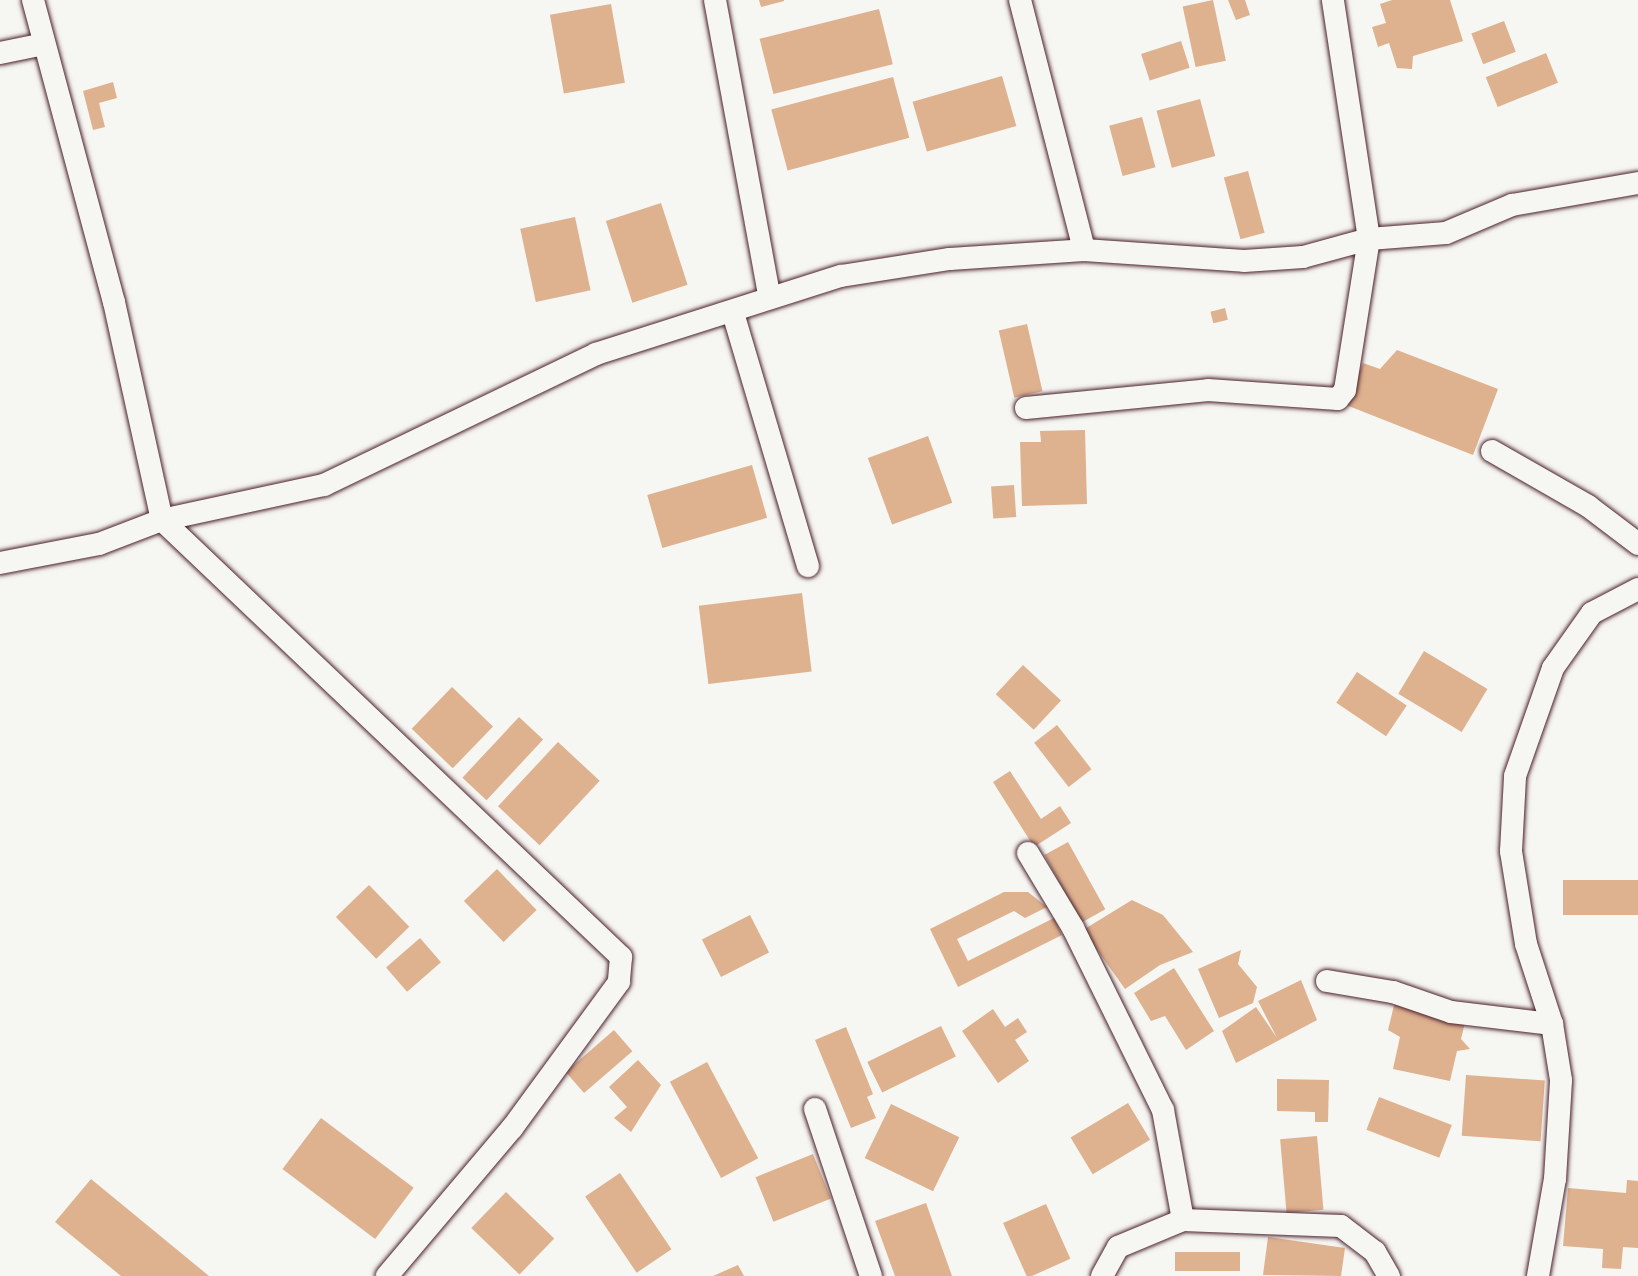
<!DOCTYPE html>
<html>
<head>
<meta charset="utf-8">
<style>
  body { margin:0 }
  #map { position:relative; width:1638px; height:1276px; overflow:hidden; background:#f6f6f2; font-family:Mali,sans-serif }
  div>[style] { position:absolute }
  .building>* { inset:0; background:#deb18f; transform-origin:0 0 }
  .roads { filter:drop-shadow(0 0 2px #4a1f2b) drop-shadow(0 0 2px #4a1f2b) }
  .minor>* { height:22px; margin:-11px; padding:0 11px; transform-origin:11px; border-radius:11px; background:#f6f6f2 }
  span { translate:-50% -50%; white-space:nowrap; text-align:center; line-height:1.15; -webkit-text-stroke:6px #f6f6f2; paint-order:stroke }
</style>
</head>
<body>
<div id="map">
  <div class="building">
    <div style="clip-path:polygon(759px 0,784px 0,784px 1px,761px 7px)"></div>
    <div style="left:1213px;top:0;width:62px;height:31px;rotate:78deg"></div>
    <div style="clip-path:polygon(1228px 0,1245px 0,1250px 15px,1236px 20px)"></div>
    <div style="clip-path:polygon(1392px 0,1450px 0,1463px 41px,1413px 56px,1412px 69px,1397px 68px,1389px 43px,1378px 47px,1372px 27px,1386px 23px,1380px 4px)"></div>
    <div style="left:611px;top:4px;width:80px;height:62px;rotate:80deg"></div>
    <div style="left:879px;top:9px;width:57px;height:123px;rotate:76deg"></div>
    <div style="left:1504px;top:21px;width:33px;height:35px;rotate:69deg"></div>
    <div style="left:1181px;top:41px;width:28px;height:42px;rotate:72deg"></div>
    <div style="left:1546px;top:53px;width:32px;height:65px;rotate:68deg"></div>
    <div style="left:1002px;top:76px;width:52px;height:93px;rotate:74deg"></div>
    <div style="left:893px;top:77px;width:63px;height:126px;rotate:75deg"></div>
    <div style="clip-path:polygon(113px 82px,117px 98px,99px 103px,105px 127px,93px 130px,83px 91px)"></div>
    <div style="left:1200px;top:99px;width:59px;height:45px;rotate:75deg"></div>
    <div style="left:1142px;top:117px;width:52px;height:34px;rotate:75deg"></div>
    <div style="left:1248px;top:171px;width:64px;height:25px;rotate:75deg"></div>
    <div style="left:661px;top:203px;width:86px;height:58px;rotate:72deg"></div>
    <div style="left:575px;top:217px;width:75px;height:56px;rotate:78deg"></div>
    <div style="left:1225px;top:308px;width:12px;height:15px;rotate:76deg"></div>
    <div style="left:1027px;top:324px;width:69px;height:29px;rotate:77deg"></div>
    <div style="clip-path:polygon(1397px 350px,1498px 389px,1473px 455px,1346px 405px,1363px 363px,1380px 369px)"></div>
    <div style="clip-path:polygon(1085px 430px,1087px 504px,1022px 506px,1020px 442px,1041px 442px,1040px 431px)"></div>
    <div style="left:928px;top:436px;width:71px;height:64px;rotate:70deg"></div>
    <div style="left:752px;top:465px;width:55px;height:109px;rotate:74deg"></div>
    <div style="left:1014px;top:485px;width:32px;height:23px;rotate:86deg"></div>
    <div style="left:802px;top:593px;width:79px;height:104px;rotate:83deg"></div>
    <div style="left:1424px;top:651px;width:74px;height:50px;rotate:31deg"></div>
    <div style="left:1023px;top:665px;width:52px;height:40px;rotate:43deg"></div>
    <div style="left:1357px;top:672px;width:60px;height:37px;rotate:34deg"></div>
    <div style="left:452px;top:687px;width:57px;height:58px;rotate:44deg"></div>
    <div style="left:519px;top:717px;width:33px;height:83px;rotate:43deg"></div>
    <div style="left:1057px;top:725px;width:56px;height:29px;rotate:52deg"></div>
    <div style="left:558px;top:742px;width:57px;height:88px;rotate:43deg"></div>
    <div style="clip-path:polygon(1010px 771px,1041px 819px,1060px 806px,1071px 823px,1034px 847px,993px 782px)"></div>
    <div style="left:1068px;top:842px;width:77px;height:27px;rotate:61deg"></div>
    <div style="left:497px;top:869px;width:57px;height:46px;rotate:46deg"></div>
    <div style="left:1638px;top:880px;width:35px;height:75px;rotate:90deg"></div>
    <div style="left:369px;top:885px;width:58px;height:46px;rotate:46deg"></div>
    <div style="clip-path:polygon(1004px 892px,1028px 892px,1047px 907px,1025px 918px,1014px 911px,957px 939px,968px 961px,1054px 918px,1062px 935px,958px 987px,930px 929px)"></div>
    <div style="clip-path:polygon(1132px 900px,1163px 915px,1193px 952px,1160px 965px,1125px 989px,1083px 930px)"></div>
    <div style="left:750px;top:915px;width:42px;height:54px;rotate:63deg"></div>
    <div style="left:420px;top:938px;width:32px;height:45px;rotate:49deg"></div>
    <div style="clip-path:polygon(1241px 950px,1238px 964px,1257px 987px,1253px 1003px,1219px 1018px,1198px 969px)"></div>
    <div style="clip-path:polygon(1174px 968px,1214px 1031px,1186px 1050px,1165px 1016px,1151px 1021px,1134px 993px)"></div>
    <div style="clip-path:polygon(1301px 980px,1317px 1020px,1236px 1063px,1222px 1031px,1256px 1007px,1277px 1038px,1258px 1001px)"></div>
    <div style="clip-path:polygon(1398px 989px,1469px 1006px,1461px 1039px,1470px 1049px,1457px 1051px,1450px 1081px,1393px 1069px,1400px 1037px,1388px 1030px)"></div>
    <div style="clip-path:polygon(993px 1009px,1005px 1027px,1018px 1018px,1027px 1032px,1015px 1040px,1029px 1061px,998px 1083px,962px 1031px)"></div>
    <div style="left:941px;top:1026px;width:34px;height:82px;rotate:64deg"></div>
    <div style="clip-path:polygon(846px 1027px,873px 1094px,867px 1097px,876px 1118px,851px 1128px,815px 1040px)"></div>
    <div style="left:614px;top:1030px;width:28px;height:64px;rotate:49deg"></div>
    <div style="clip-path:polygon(638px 1060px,661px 1085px,631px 1132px,614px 1118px,627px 1107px,609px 1087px)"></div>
    <div style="left:707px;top:1062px;width:109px;height:42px;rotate:62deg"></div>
    <div style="left:1466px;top:1075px;width:79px;height:61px;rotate:4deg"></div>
    <div style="clip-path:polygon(1277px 1079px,1329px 1080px,1328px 1122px,1315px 1122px,1315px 1112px,1277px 1111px)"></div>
    <div style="left:1379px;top:1097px;width:78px;height:35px;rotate:21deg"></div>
    <div style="left:1128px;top:1103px;width:43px;height:67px;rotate:59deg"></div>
    <div style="left:891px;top:1104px;width:76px;height:60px;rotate:26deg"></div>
    <div style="left:321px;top:1118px;width:116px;height:64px;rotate:37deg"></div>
    <div style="left:1317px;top:1136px;width:74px;height:37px;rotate:85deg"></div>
    <div style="left:813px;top:1154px;width:48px;height:62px;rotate:68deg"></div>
    <div style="left:620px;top:1173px;width:92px;height:42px;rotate:56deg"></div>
    <div style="clip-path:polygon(91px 1179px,209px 1276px,121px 1276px,55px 1222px)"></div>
    <div style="clip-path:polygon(1627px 1180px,1638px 1181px,1638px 1248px,1623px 1247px,1621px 1269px,1602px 1268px,1603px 1249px,1563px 1246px,1568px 1188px,1626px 1193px)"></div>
    <div style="left:506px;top:1192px;width:67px;height:50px;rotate:44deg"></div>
    <div style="clip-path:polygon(926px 1203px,952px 1276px,895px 1276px,875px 1221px)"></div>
    <div style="left:1046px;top:1204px;width:60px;height:47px;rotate:66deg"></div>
    <div style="clip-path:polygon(1268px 1237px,1345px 1248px,1341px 1276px,1263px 1275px)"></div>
    <div style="left:1240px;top:1252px;width:19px;height:65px;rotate:90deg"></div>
    <div style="clip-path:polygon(738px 1265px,744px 1276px,713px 1276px)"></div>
  </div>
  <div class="roads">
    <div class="minor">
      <div style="left:33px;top:0;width:313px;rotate:75deg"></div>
      <div style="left:114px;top:302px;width:223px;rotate:77.6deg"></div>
      <div style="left:162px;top:520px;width:634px;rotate:43.59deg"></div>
      <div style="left:621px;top:957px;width:25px;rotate:95deg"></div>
      <div style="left:619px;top:982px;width:181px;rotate:126.2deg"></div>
      <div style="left:512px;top:1128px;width:194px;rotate:130.2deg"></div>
      <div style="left:715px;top:0;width:300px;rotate:79.6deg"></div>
      <div style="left:1020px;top:0;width:258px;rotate:75.6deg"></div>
      <div style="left:0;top:53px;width:45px;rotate:-11.6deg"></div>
      <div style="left:733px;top:313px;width:264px;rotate:73.5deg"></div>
      <div style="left:1026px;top:408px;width:183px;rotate:-5.6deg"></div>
      <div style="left:1208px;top:390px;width:130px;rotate:4deg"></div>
      <div style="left:1338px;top:399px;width:11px;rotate:-52deg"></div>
      <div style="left:1345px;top:390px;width:153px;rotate:-81deg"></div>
      <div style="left:1369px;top:239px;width:242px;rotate:-98.6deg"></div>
      <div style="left:1492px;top:451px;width:111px;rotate:29.8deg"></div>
      <div style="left:1588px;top:506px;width:63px;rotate:37.2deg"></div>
      <div style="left:0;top:563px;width:101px;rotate:-10.9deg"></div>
      <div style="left:99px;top:544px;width:67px;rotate:-20.9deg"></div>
      <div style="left:162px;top:520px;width:166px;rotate:-12.2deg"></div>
      <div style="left:324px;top:485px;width:302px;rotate:-25.7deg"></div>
      <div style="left:596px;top:354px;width:257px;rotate:-17.7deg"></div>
      <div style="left:841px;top:276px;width:110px;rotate:-8.9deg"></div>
      <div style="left:950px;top:259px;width:134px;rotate:-3.8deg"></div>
      <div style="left:1084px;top:250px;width:160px;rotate:3.9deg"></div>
      <div style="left:1244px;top:261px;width:59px;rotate:-3.9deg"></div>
      <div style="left:1303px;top:257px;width:68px;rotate:-15.3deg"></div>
      <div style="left:1369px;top:239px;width:77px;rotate:-4.5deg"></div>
      <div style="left:1446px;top:233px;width:72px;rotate:-23deg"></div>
      <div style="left:1512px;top:205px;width:128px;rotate:-9.9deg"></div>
      <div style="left:1028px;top:853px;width:87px;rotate:59deg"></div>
      <div style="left:1073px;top:928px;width:203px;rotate:63.7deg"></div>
      <div style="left:1163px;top:1110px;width:112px;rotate:79.7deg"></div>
      <div style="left:1327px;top:981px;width:67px;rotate:9.5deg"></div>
      <div style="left:1393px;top:992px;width:61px;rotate:19deg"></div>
      <div style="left:1451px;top:1012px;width:102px;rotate:6.8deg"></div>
      <div style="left:815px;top:1109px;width:176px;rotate:71.5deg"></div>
      <div style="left:1102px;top:1276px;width:33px;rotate:-61deg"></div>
      <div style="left:1118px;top:1247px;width:70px;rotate:-22.6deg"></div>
      <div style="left:1183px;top:1220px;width:158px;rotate:2.2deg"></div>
      <div style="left:1341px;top:1226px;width:43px;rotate:37.4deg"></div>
      <div style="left:1375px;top:1252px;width:28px;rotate:60deg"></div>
      <div style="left:1538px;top:1276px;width:98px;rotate:-80.1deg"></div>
      <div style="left:1555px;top:1179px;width:99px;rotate:-86.5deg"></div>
      <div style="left:1561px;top:1080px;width:57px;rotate:-99.1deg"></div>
      <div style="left:1552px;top:1024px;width:84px;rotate:-108deg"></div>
      <div style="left:1526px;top:944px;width:94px;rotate:-99.2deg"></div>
      <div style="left:1511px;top:851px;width:75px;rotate:-86.9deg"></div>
      <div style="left:1515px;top:776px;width:114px;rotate:-70.6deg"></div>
      <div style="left:1553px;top:668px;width:67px;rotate:-54.7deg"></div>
      <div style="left:1592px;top:613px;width:52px;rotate:-27.6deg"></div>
    </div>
  </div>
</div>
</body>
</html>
